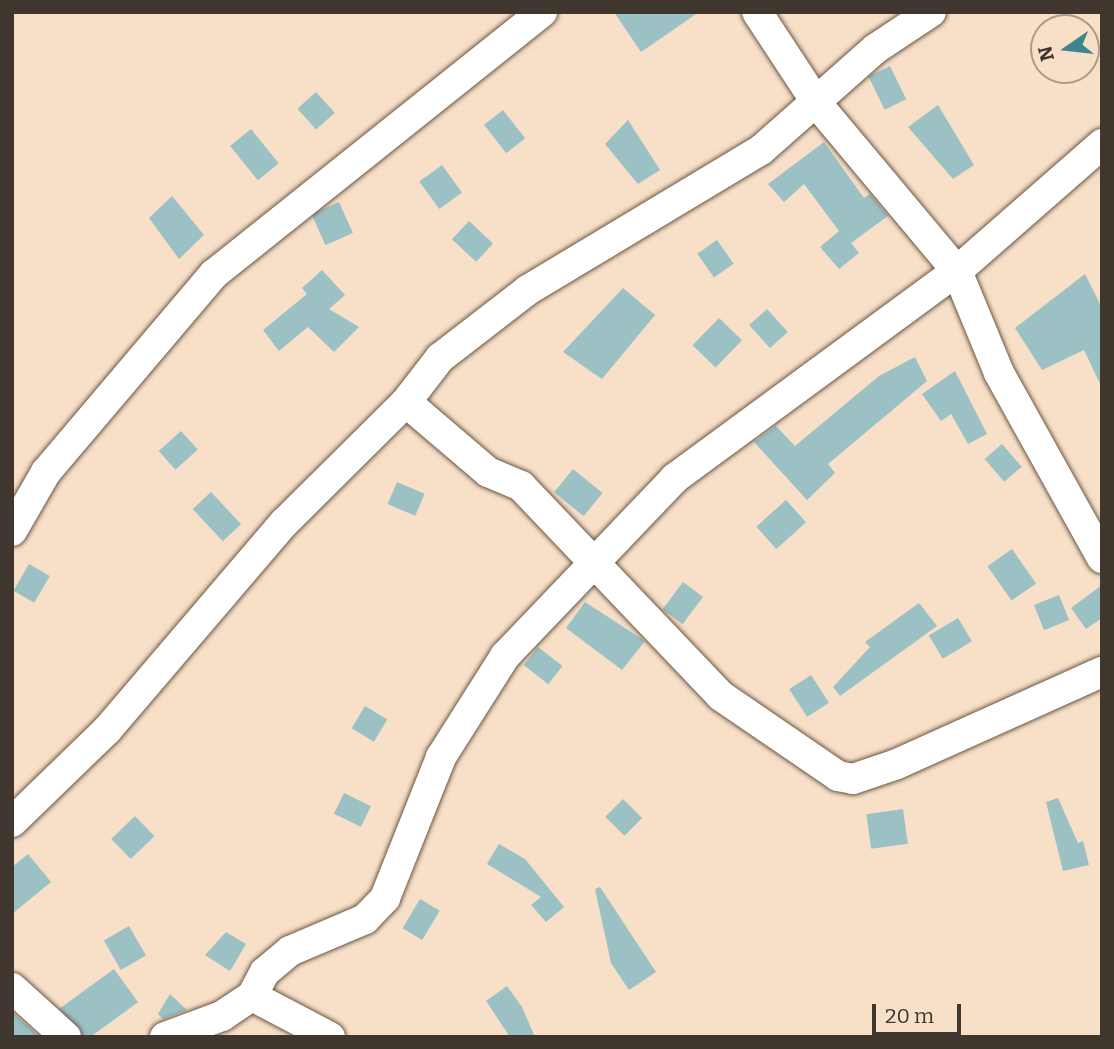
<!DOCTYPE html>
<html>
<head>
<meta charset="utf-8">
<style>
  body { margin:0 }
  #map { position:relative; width:1114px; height:1049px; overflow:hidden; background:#f7dfc8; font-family:Bitter,serif }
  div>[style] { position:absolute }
  .building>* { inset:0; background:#9bc1c5; transform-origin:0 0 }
  .roads { filter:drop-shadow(0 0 2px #6a5642) drop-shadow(0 0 2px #6a5642) }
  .street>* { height:30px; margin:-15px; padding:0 15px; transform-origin:15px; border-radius:15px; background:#fff }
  span { translate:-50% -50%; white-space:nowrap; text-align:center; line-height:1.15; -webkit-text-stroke:7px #f7dfc8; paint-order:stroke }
  .frame { position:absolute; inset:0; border:14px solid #3f362d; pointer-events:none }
  .north { position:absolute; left:1030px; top:14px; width:70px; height:70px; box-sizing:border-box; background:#f7dfc8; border:2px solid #ad9b8a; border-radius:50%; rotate:256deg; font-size:19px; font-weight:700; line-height:28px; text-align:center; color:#3f362d }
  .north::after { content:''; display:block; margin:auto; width:24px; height:32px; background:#3e858d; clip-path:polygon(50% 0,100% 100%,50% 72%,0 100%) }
  .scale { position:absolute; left:872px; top:1004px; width:89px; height:32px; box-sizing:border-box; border:4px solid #3f362d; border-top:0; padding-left:9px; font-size:21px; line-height:24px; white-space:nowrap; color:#3f362d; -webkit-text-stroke:5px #f7dfc8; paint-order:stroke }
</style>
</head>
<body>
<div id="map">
  <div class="building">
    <div style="clip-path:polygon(614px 12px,699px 12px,641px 52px)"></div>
    <div style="left:890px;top:66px;width:37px;height:24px;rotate:64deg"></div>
    <div style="left:316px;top:92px;width:28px;height:25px;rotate:48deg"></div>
    <div style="clip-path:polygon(938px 105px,974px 165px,953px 179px,908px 127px)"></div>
    <div style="left:503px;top:110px;width:36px;height:24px;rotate:52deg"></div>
    <div style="clip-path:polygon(628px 120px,660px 170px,638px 184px,605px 144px)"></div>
    <div style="left:251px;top:129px;width:44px;height:27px;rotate:51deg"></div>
    <div style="clip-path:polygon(824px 142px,864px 198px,870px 194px,888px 216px,851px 243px,859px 253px,839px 269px,820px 247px,839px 231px,804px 184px,784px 202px,768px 184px)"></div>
    <div style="left:442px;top:165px;width:34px;height:28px;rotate:54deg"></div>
    <div style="clip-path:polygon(172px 196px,204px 235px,179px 259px,149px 218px)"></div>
    <div style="left:339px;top:202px;width:34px;height:30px;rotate:66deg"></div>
    <div style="left:469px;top:221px;width:33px;height:25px;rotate:43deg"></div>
    <div style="left:717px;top:240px;width:29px;height:24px;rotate:55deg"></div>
    <div style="clip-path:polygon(322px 270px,345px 295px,329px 309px,359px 327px,334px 352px,308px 327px,279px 351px,263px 330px,307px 294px,302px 288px)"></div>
    <div style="clip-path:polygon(1085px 274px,1102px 308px,1102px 388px,1084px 350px,1042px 370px,1015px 328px)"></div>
    <div style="clip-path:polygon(623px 288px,655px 315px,602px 379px,563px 352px)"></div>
    <div style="left:767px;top:309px;width:31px;height:24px;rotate:48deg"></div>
    <div style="left:719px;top:318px;width:32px;height:38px;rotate:44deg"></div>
    <div style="clip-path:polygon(915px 357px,927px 381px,828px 464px,835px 473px,807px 500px,754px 442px,776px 426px,795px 446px,879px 376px)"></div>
    <div style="clip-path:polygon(955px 371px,987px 434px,968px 444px,951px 414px,941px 421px,922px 394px)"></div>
    <div style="left:181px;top:431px;width:25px;height:30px;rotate:48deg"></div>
    <div style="left:1002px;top:444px;width:30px;height:23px;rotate:49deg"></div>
    <div style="left:573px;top:469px;width:38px;height:30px;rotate:39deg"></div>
    <div style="left:397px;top:482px;width:30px;height:24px;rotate:23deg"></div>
    <div style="left:211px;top:492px;width:44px;height:25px;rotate:47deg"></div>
    <div style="left:786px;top:500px;width:30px;height:40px;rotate:48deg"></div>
    <div style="left:1012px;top:549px;width:42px;height:30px;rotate:55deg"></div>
    <div style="left:29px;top:564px;width:24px;height:31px;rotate:30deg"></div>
    <div style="left:683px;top:582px;width:25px;height:34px;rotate:37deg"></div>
    <div style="clip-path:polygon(1102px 585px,1102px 618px,1086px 629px,1071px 608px)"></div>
    <div style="left:1059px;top:595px;width:27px;height:27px;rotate:68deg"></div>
    <div style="clip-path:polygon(585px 602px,645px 641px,622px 670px,566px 628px)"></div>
    <div style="clip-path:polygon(919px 603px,937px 626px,840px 696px,833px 687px,870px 647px,865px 642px)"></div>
    <div style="left:958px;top:618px;width:27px;height:34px;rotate:59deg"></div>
    <div style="left:538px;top:647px;width:31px;height:23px;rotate:38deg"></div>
    <div style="left:811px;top:675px;width:33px;height:26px;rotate:57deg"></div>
    <div style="left:365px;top:706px;width:26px;height:26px;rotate:31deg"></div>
    <div style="left:344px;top:793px;width:30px;height:23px;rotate:26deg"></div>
    <div style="clip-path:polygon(1058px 798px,1078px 843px,1083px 841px,1089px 865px,1063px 871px,1046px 802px)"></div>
    <div style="left:623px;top:799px;width:27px;height:25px;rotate:45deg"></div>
    <div style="left:903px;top:809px;width:35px;height:37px;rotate:82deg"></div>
    <div style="left:135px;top:816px;width:28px;height:33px;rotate:46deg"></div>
    <div style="clip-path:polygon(499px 844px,525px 859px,564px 907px,546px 922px,531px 905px,541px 897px,487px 864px)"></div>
    <div style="clip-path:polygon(28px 854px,51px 882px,12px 914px,12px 867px)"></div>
    <div style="clip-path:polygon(600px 887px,656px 972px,629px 990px,611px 963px,595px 889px)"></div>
    <div style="left:420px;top:899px;width:23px;height:34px;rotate:31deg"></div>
    <div style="left:129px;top:926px;width:34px;height:29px;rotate:60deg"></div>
    <div style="clip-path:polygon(226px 932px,246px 944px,230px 971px,205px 955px)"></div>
    <div style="left:114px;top:969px;width:41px;height:67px;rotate:54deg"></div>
    <div style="clip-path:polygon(507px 986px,522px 1007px,535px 1037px,510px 1037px,486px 1001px)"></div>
    <div style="clip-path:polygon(170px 994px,187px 1010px,163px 1019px,158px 1014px)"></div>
    <div style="clip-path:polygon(12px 1012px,40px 1037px,12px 1037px)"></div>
  </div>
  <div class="roads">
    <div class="street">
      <div style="left:757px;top:12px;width:111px;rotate:56.7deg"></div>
      <div style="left:818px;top:105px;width:217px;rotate:50.1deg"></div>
      <div style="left:957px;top:271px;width:110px;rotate:67.6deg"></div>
      <div style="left:999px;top:373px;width:212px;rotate:60.9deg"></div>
      <div style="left:406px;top:402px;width:108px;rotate:40.5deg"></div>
      <div style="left:488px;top:472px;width:36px;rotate:23deg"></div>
      <div style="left:521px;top:486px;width:290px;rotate:46.4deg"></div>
      <div style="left:721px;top:696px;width:142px;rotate:34.4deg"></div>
      <div style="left:838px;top:776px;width:15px;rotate:11deg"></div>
      <div style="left:853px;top:779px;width:46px;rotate:-18.8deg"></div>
      <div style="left:897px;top:764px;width:225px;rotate:-24.2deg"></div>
      <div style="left:12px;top:531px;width:68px;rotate:-60deg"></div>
      <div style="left:46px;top:472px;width:260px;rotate:-49.7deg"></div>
      <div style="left:214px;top:274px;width:420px;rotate:-38.6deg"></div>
      <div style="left:12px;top:822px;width:132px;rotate:-44.1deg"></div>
      <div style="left:107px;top:730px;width:272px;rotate:-49.5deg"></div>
      <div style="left:284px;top:523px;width:172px;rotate:-44.8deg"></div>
      <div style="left:406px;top:402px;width:56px;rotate:-52.3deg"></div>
      <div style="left:440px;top:358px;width:111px;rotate:-37.7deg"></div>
      <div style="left:528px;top:290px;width:272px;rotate:-31deg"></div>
      <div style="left:761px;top:150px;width:152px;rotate:-41.5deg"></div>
      <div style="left:875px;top:49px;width:67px;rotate:-33.5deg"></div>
      <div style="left:12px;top:988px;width:73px;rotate:42.2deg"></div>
      <div style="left:252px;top:996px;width:88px;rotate:27.7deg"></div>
      <div style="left:165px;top:1037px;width:61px;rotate:-20.2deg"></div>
      <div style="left:222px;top:1016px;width:36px;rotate:-34deg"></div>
      <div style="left:252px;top:996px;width:27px;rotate:-62deg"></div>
      <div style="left:265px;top:972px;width:33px;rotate:-40deg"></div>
      <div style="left:290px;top:951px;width:82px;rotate:-23.1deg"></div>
      <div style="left:365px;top:919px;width:29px;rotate:-46deg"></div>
      <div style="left:385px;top:898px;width:152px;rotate:-68.3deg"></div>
      <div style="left:441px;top:757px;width:120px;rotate:-57.6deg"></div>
      <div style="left:505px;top:656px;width:246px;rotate:-46.3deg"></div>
      <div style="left:675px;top:478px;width:350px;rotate:-36.3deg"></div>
      <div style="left:957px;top:271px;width:193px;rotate:-41.2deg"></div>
    </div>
  </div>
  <div class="frame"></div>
  <div class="north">N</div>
  <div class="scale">20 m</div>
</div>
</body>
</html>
